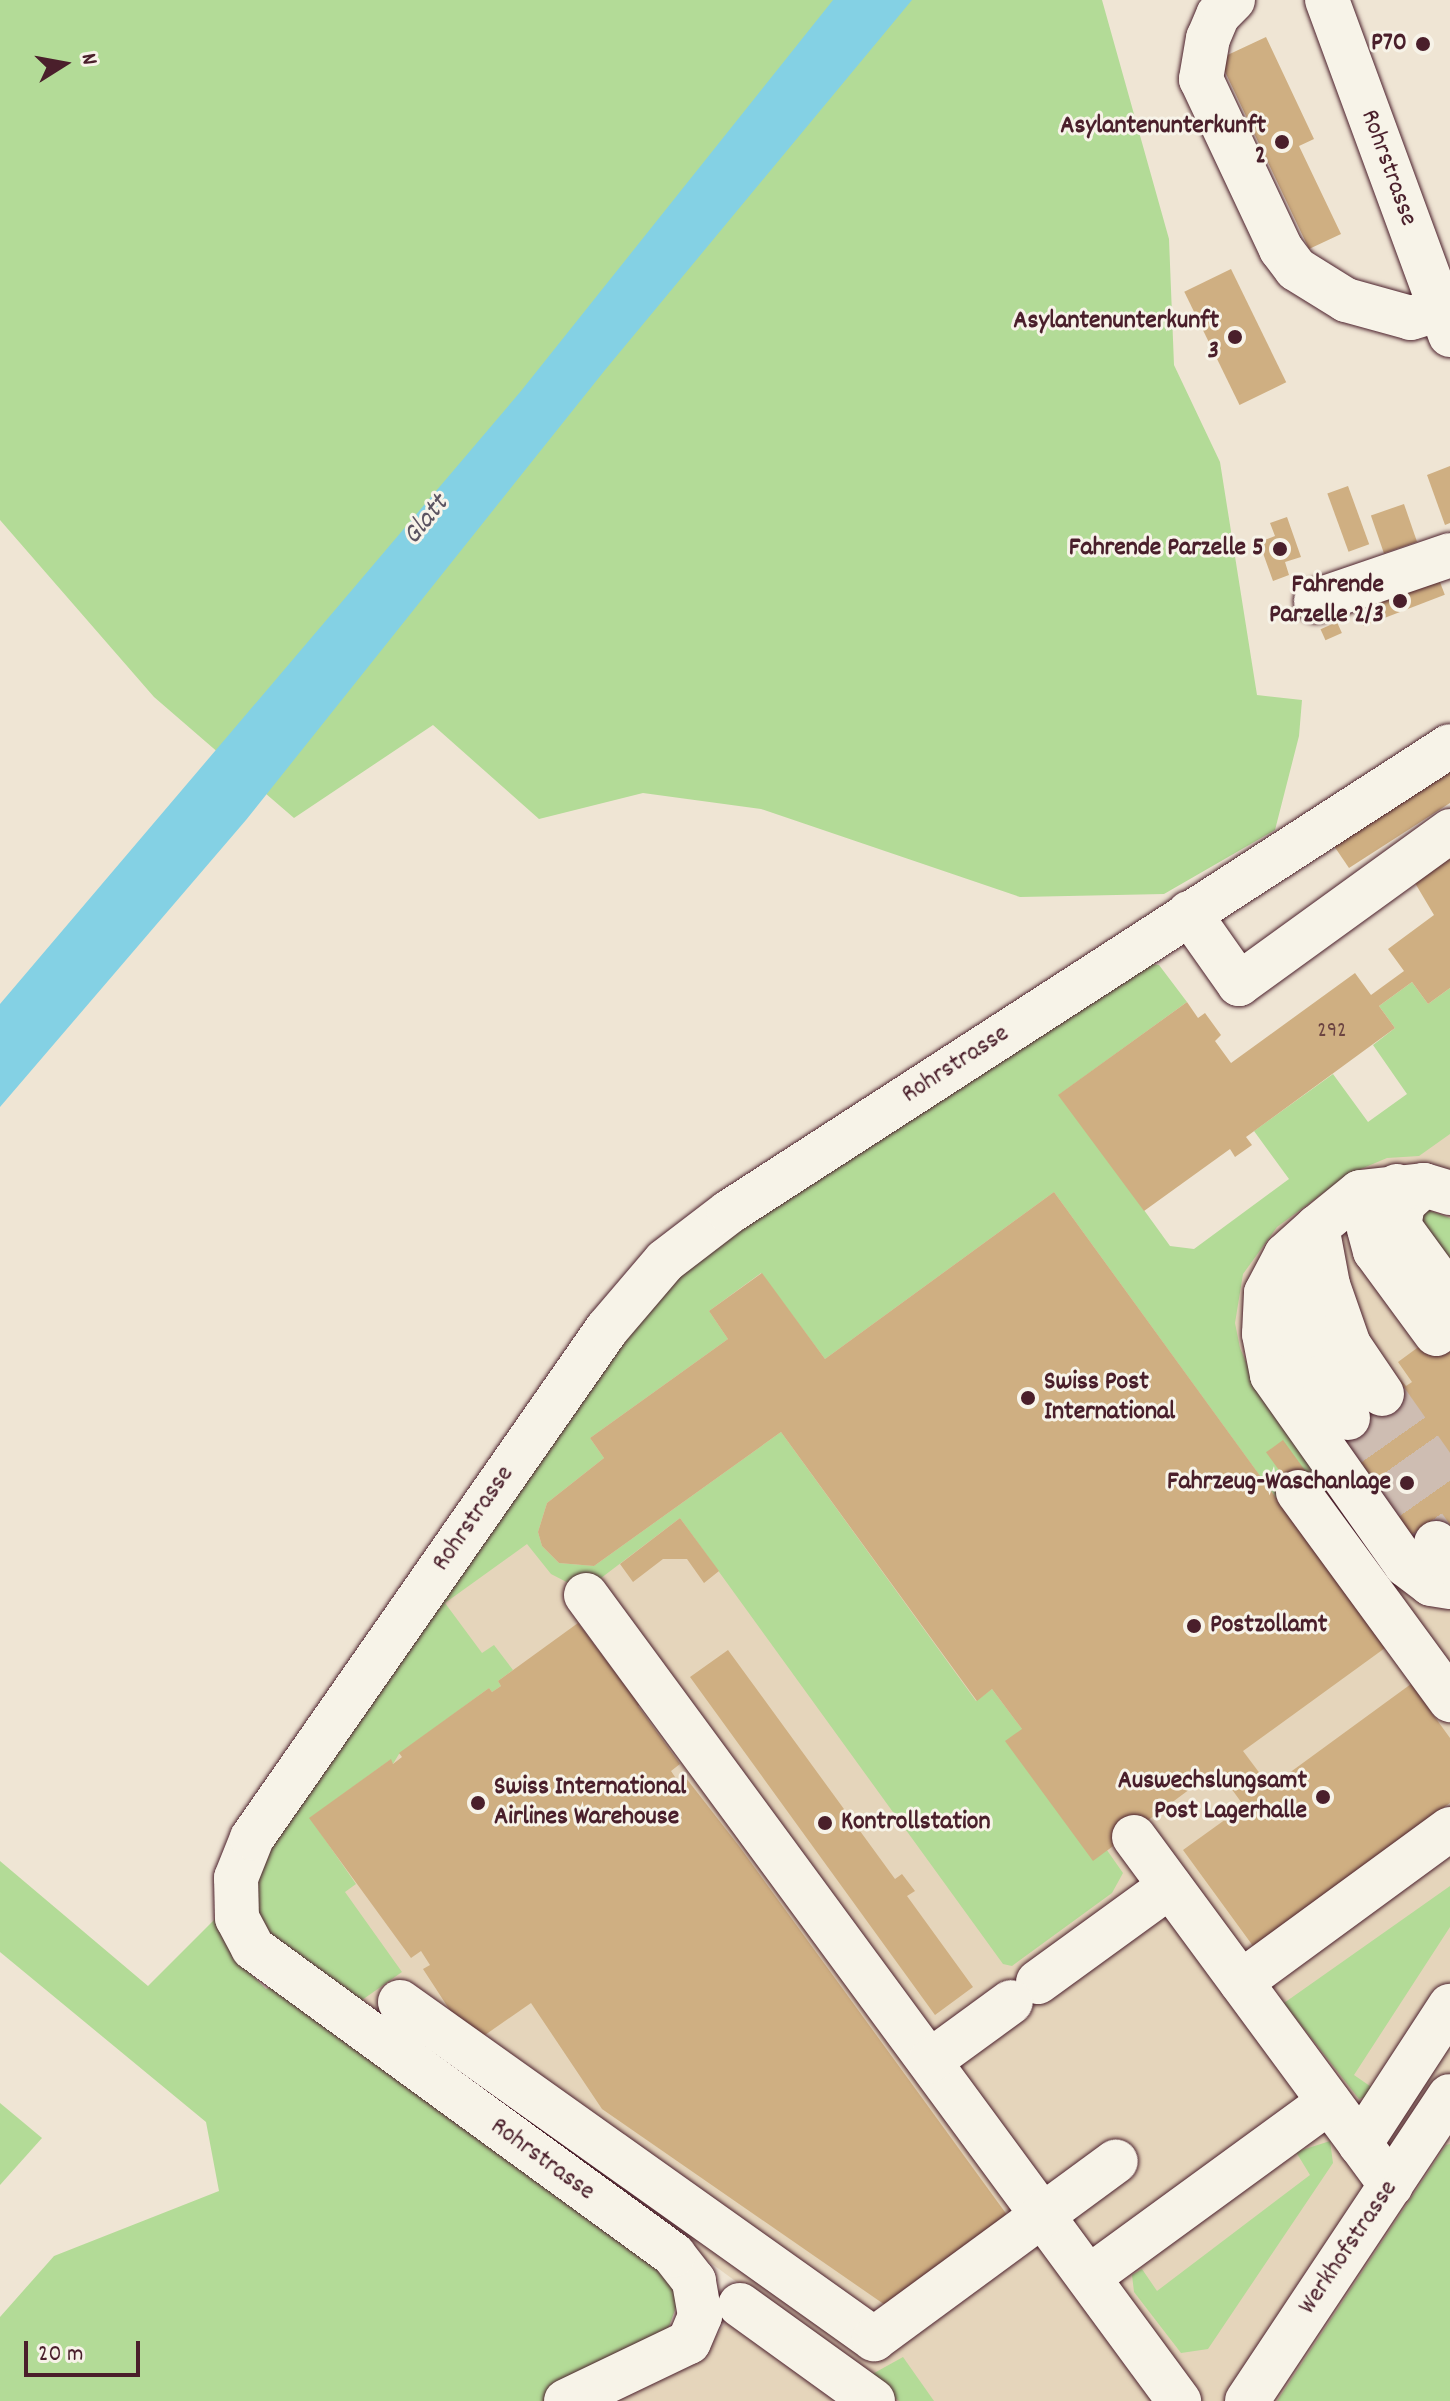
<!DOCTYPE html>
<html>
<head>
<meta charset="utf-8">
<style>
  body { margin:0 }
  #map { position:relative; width:1450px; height:2401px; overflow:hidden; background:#efe5d4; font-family:Dekko,sans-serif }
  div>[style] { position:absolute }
  .built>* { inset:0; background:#e5d5bb }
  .green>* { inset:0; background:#b3db97 }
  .water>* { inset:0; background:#84d1e4 }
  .building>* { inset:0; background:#cfaf82; transform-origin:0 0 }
  .minor-tunnel>* { height:44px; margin-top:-22px; transform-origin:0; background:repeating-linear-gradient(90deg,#cebdb2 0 44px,transparent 0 66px) }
  .roads { filter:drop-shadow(0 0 2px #4a1f2b) drop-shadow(0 0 2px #4a1f2b) }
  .minor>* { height:44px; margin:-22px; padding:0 22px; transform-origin:22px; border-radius:22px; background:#f7f3e8 }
  .dots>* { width:22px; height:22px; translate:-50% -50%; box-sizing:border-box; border:4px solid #f7f3e8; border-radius:50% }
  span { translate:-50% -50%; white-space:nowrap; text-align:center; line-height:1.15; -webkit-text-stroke:6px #f7f3e8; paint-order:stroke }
  .number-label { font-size:22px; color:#6b4341 }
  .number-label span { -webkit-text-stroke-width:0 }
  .poi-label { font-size:26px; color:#4a1f2b; font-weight:700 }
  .right { translate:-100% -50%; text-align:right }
  .left { translate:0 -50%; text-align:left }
  .street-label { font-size:26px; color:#4a1f2b }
  .water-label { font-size:28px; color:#5b5462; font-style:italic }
  .north { position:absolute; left:24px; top:24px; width:80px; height:80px; -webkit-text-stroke:6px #f7f3e8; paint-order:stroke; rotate:79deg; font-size:22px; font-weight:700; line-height:32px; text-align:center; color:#4a1f2b }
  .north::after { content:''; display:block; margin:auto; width:28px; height:36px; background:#4a1f2b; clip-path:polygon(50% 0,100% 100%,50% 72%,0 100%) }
  .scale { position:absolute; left:24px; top:2341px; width:116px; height:36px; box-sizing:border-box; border:4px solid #4a1f2b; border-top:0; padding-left:10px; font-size:24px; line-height:28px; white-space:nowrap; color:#4a1f2b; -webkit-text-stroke:6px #f7f3e8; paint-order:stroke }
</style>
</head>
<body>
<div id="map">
  <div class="built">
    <div style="clip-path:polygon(997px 1057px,1174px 1299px,1450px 1098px,1450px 2401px,606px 2401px,700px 2358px,749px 2291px,275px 1944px,250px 1897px,623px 1331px)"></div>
  </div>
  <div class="green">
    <div style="clip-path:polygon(0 0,1102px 0,1169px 239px,1174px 365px,1220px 462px,1257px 695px,1302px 700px,1299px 736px,1275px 830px,1164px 894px,1020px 897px,761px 809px,643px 793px,539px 819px,433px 725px,294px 818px,154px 697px,0 520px)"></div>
    <div style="clip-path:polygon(1144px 963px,1159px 965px,1187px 1002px,1060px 1094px,1170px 1246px,1194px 1249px,1289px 1179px,1254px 1131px,1333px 1074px,1368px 1122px,1407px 1094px,1373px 1045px,1395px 1028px,1379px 1006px,1412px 982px,1428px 1004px,1450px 988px,1450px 1134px,1419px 1156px,1387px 1158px,1349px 1174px,1277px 1227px,1243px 1274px,1235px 1323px,1240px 1348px,1252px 1376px,1317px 1467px,1276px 1498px,1054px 1192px,825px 1359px,761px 1273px,709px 1311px,728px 1339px,590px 1438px,604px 1458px,547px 1503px,538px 1532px,542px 1546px,559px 1563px,594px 1566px,781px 1432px,976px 1701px,992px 1689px,1022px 1729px,1123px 1873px,1112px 1893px,1012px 1966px,1003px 1964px,680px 1518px,584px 1591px,551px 1574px,527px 1544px,445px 1603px,482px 1653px,494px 1645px,513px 1670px,498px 1681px,501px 1686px,492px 1692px,489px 1688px,399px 1754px,393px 1764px,390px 1760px,310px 1818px,356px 1884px,345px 1892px,402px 1972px,362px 2000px,275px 1944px,256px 1918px,259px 1854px,673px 1274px)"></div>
    <div style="clip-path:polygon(1414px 1205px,1450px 1218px,1450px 1269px,1408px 1212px)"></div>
    <div style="clip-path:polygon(0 1861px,148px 1986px,218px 1916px,240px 1963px,266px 1989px,272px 1986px,661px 2260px,679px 2299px,667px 2332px,624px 2362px,543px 2401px,0 2401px,0 2317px,54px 2256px,219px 2191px,206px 2122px,0 1952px)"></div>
    <div style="clip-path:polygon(1450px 1886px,1450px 1927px,1354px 2075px,1380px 2093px,1359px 2099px,1284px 2003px)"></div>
    <div style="clip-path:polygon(0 2103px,42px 2138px,0 2185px)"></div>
    <div style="clip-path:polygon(1330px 2141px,1333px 2163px,1208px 2349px,1181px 2353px,1134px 2292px,1132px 2275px,1142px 2269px,1157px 2291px,1310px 2175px,1296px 2152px)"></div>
    <div style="clip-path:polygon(1450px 2144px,1450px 2401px,1277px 2401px,1446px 2145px)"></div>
    <div style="clip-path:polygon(903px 2357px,934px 2401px,899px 2401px,867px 2377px)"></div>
  </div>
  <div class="water">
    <div style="clip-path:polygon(833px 0,912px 0,605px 370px,246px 820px,0 1107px,0 1004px,521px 391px)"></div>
  </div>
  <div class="building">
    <div style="clip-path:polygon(1266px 37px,1314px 139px,1299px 146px,1341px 234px,1309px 249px,1219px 59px)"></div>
    <div style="left:1231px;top:269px;width:126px;height:52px;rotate:64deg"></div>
    <div style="clip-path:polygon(1450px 466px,1450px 523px,1445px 525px,1427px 475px)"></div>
    <div style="left:1348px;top:486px;width:62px;height:22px;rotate:70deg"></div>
    <div style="left:1404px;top:504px;width:40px;height:35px;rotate:71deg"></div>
    <div style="clip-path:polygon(1287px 517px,1301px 557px,1285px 562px,1289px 575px,1273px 581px,1259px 542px,1275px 536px,1270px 523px)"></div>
    <div style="left:1438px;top:577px;width:19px;height:87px;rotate:69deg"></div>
    <div style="left:1337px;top:622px;width:12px;height:18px;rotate:66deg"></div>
    <div style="clip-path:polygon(1450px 767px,1450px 803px,1349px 868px,1332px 843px)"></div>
    <div style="clip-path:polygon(1450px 858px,1450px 988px,1428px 1004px,1412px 982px,1379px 1006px,1395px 1028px,1246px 1137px,1252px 1145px,1235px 1157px,1230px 1149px,1144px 1211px,1058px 1095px,1187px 1002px,1198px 1018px,1205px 1013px,1221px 1035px,1215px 1041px,1231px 1063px,1355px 973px,1371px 995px,1404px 971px,1388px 949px,1434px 915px,1415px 883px)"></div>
    <div style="clip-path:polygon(1054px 1192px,1385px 1648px,1243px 1751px,1270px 1787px,1411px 1684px,1450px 1738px,1450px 1803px,1253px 1946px,1183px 1850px,1244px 1806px,1217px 1769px,1093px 1861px,1005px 1741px,1022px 1729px,992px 1689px,977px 1701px,781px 1432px,594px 1566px,559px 1563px,542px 1546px,538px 1532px,547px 1503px,604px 1458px,590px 1438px,728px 1339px,709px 1311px,762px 1273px,825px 1359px)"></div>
    <div style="clip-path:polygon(1450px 1297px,1450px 1533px,1418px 1556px,1328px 1433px,1401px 1380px,1406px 1386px,1412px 1382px,1398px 1362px,1447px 1326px)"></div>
    <div style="left:1283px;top:1440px;width:41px;height:21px;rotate:54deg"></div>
    <div style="clip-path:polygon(680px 1518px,719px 1571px,704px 1583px,687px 1559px,663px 1559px,633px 1582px,620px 1564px)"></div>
    <div style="clip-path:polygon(578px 1623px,638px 1703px,643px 1702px,638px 1706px,680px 1764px,671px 1771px,679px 1783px,686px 1778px,739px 1846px,1010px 2219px,888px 2307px,602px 2109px,531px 2003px,472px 2044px,423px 1969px,430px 1965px,421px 1951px,411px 1958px,309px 1818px,391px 1759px,393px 1764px,402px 1757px,399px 1753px,489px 1688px,492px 1692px,501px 1686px,498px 1681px)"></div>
    <div style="clip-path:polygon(728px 1650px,895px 1879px,902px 1874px,915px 1891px,907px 1896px,973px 1987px,935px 2015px,690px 1677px)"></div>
  </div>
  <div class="minor-tunnel">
    <div style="left:1382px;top:1394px;width:118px;rotate:55deg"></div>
    <div style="left:1348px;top:1418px;width:153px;rotate:54.9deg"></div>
  </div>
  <div class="roads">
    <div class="minor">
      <div style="left:1233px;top:0;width:21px;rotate:135deg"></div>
      <div style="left:1218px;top:15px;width:25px;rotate:113deg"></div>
      <div style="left:1208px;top:38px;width:42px;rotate:99.7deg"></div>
      <div style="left:1201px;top:79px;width:188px;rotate:64.8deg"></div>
      <div style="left:1281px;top:249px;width:25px;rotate:53deg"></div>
      <div style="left:1296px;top:269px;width:59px;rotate:31.8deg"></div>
      <div style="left:1346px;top:300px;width:67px;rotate:15.5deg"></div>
      <div style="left:1411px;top:318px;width:30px;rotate:-17deg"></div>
      <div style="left:1327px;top:0;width:357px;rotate:69.8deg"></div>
      <div style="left:1316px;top:601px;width:142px;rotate:-18.9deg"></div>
      <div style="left:1189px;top:913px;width:87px;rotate:54.8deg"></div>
      <div style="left:1239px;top:984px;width:261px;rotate:-35.9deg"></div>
      <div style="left:1424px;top:1185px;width:28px;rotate:138deg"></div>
      <div style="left:1403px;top:1204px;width:22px;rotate:100deg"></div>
      <div style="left:1399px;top:1226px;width:87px;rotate:53.9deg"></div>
      <div style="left:1397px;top:1186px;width:32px;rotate:131deg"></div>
      <div style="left:1376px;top:1210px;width:20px;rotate:110deg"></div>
      <div style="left:1369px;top:1229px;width:23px;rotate:75deg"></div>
      <div style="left:1375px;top:1251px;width:103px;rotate:53.7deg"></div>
      <div style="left:1317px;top:1227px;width:42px;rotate:137.9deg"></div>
      <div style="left:1286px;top:1255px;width:43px;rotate:117.8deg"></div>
      <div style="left:1266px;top:1293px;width:41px;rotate:92.8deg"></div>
      <div style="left:1264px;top:1334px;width:42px;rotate:79deg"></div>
      <div style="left:1272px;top:1375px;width:232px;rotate:54.8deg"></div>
      <div style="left:1406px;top:1565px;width:31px;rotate:37deg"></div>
      <div style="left:1431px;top:1584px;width:19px;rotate:9deg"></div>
      <div style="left:1319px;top:1237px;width:49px;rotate:79.4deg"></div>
      <div style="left:1328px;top:1285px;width:64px;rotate:70.7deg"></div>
      <div style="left:1349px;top:1345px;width:59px;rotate:56deg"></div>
      <div style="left:1348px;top:1418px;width:59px;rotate:-123.1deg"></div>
      <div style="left:1316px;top:1369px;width:34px;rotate:-111deg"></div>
      <div style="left:1304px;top:1337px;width:71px;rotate:-92.4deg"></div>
      <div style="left:1301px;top:1266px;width:42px;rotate:-67.7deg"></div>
      <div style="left:1317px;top:1227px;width:55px;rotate:-39.1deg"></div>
      <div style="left:1360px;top:1192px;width:64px;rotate:-6.2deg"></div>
      <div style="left:1424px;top:1185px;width:27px;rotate:17deg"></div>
      <div style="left:1298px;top:1492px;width:258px;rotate:53.8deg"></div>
      <div style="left:1436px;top:1543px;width:24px;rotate:55deg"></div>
      <div style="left:586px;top:1595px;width:1001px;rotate:53.66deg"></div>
      <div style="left:1134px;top:1837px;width:433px;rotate:53.6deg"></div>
      <div style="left:1038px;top:1982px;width:163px;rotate:-36deg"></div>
      <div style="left:1241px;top:1982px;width:259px;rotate:-36.2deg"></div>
      <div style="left:400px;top:2002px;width:582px;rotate:35.41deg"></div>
      <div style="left:874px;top:2339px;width:300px;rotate:-36.3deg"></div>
      <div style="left:930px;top:2061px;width:100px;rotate:-36.1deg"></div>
      <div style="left:1360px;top:2144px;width:165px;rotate:-56.9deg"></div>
      <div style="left:1089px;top:2277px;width:297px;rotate:-36.1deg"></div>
      <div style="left:740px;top:2305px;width:164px;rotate:35.8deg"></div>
      <div style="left:566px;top:2401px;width:136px;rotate:-25.6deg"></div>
      <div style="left:689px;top:2342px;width:28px;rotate:-67deg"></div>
      <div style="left:700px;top:2316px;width:36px;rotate:-100deg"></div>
      <div style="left:694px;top:2281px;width:33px;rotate:-128deg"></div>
      <div style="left:674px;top:2255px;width:521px;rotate:-143.9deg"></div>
      <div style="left:253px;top:1948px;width:34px;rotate:-118deg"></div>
      <div style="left:237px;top:1918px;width:40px;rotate:-91.4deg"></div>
      <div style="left:236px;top:1878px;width:43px;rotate:-68.2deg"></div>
      <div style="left:252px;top:1838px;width:621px;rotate:-55.11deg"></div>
      <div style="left:607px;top:1329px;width:89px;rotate:-49.5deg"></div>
      <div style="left:665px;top:1261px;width:81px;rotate:-37.4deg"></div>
      <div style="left:729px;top:1212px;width:858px;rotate:-32.88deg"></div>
      <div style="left:1247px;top:2401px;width:366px;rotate:-56.4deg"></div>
    </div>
  </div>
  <div class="dots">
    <div style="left:1423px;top:44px;background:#4a1f2b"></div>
    <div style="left:1282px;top:142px;background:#4a1f2b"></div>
    <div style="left:1235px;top:337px;background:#4a1f2b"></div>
    <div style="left:1280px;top:549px;background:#4a1f2b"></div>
    <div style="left:1400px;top:601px;background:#4a1f2b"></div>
    <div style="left:1028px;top:1398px;background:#4a1f2b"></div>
    <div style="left:1407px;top:1483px;background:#4a1f2b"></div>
    <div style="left:1194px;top:1626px;background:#4a1f2b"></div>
    <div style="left:1323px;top:1797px;background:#4a1f2b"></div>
    <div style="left:478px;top:1803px;background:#4a1f2b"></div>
    <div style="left:825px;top:1823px;background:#4a1f2b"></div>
  </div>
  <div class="number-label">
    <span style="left:1332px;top:1032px">292</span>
  </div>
  <div class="poi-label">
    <span class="right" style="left:1407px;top:44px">P70</span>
    <span class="right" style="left:1266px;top:142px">Asylantenunterkunft<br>2</span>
    <span class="right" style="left:1219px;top:337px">Asylantenunterkunft<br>3</span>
    <span class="right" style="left:1264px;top:549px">Fahrende Parzelle 5</span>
    <span class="right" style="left:1384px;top:601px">Fahrende<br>Parzelle 2/3</span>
    <span class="left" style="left:1044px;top:1398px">Swiss Post<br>International</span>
    <span class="right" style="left:1391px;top:1483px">Fahrzeug-Waschanlage</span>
    <span class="left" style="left:1210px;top:1626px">Postzollamt</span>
    <span class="right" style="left:1307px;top:1797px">Auswechslungsamt<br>Post Lagerhalle</span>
    <span class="left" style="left:494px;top:1803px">Swiss International<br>Airlines Warehouse</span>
    <span class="left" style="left:841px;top:1823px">Kontrollstation</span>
  </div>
  <div class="street-label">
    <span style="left:1388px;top:168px;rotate:70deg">Rohrstrasse</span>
    <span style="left:956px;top:1065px;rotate:-33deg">Rohrstrasse</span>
    <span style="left:474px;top:1519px;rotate:-55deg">Rohrstrasse</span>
    <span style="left:542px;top:2160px;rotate:36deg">Rohrstrasse</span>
    <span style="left:1349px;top:2248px;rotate:-56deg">Werkhofstrasse</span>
  </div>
  <div class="water-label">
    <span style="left:427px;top:521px;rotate:-51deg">Glatt</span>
  </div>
  <div class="north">N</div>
  <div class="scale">20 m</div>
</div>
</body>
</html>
